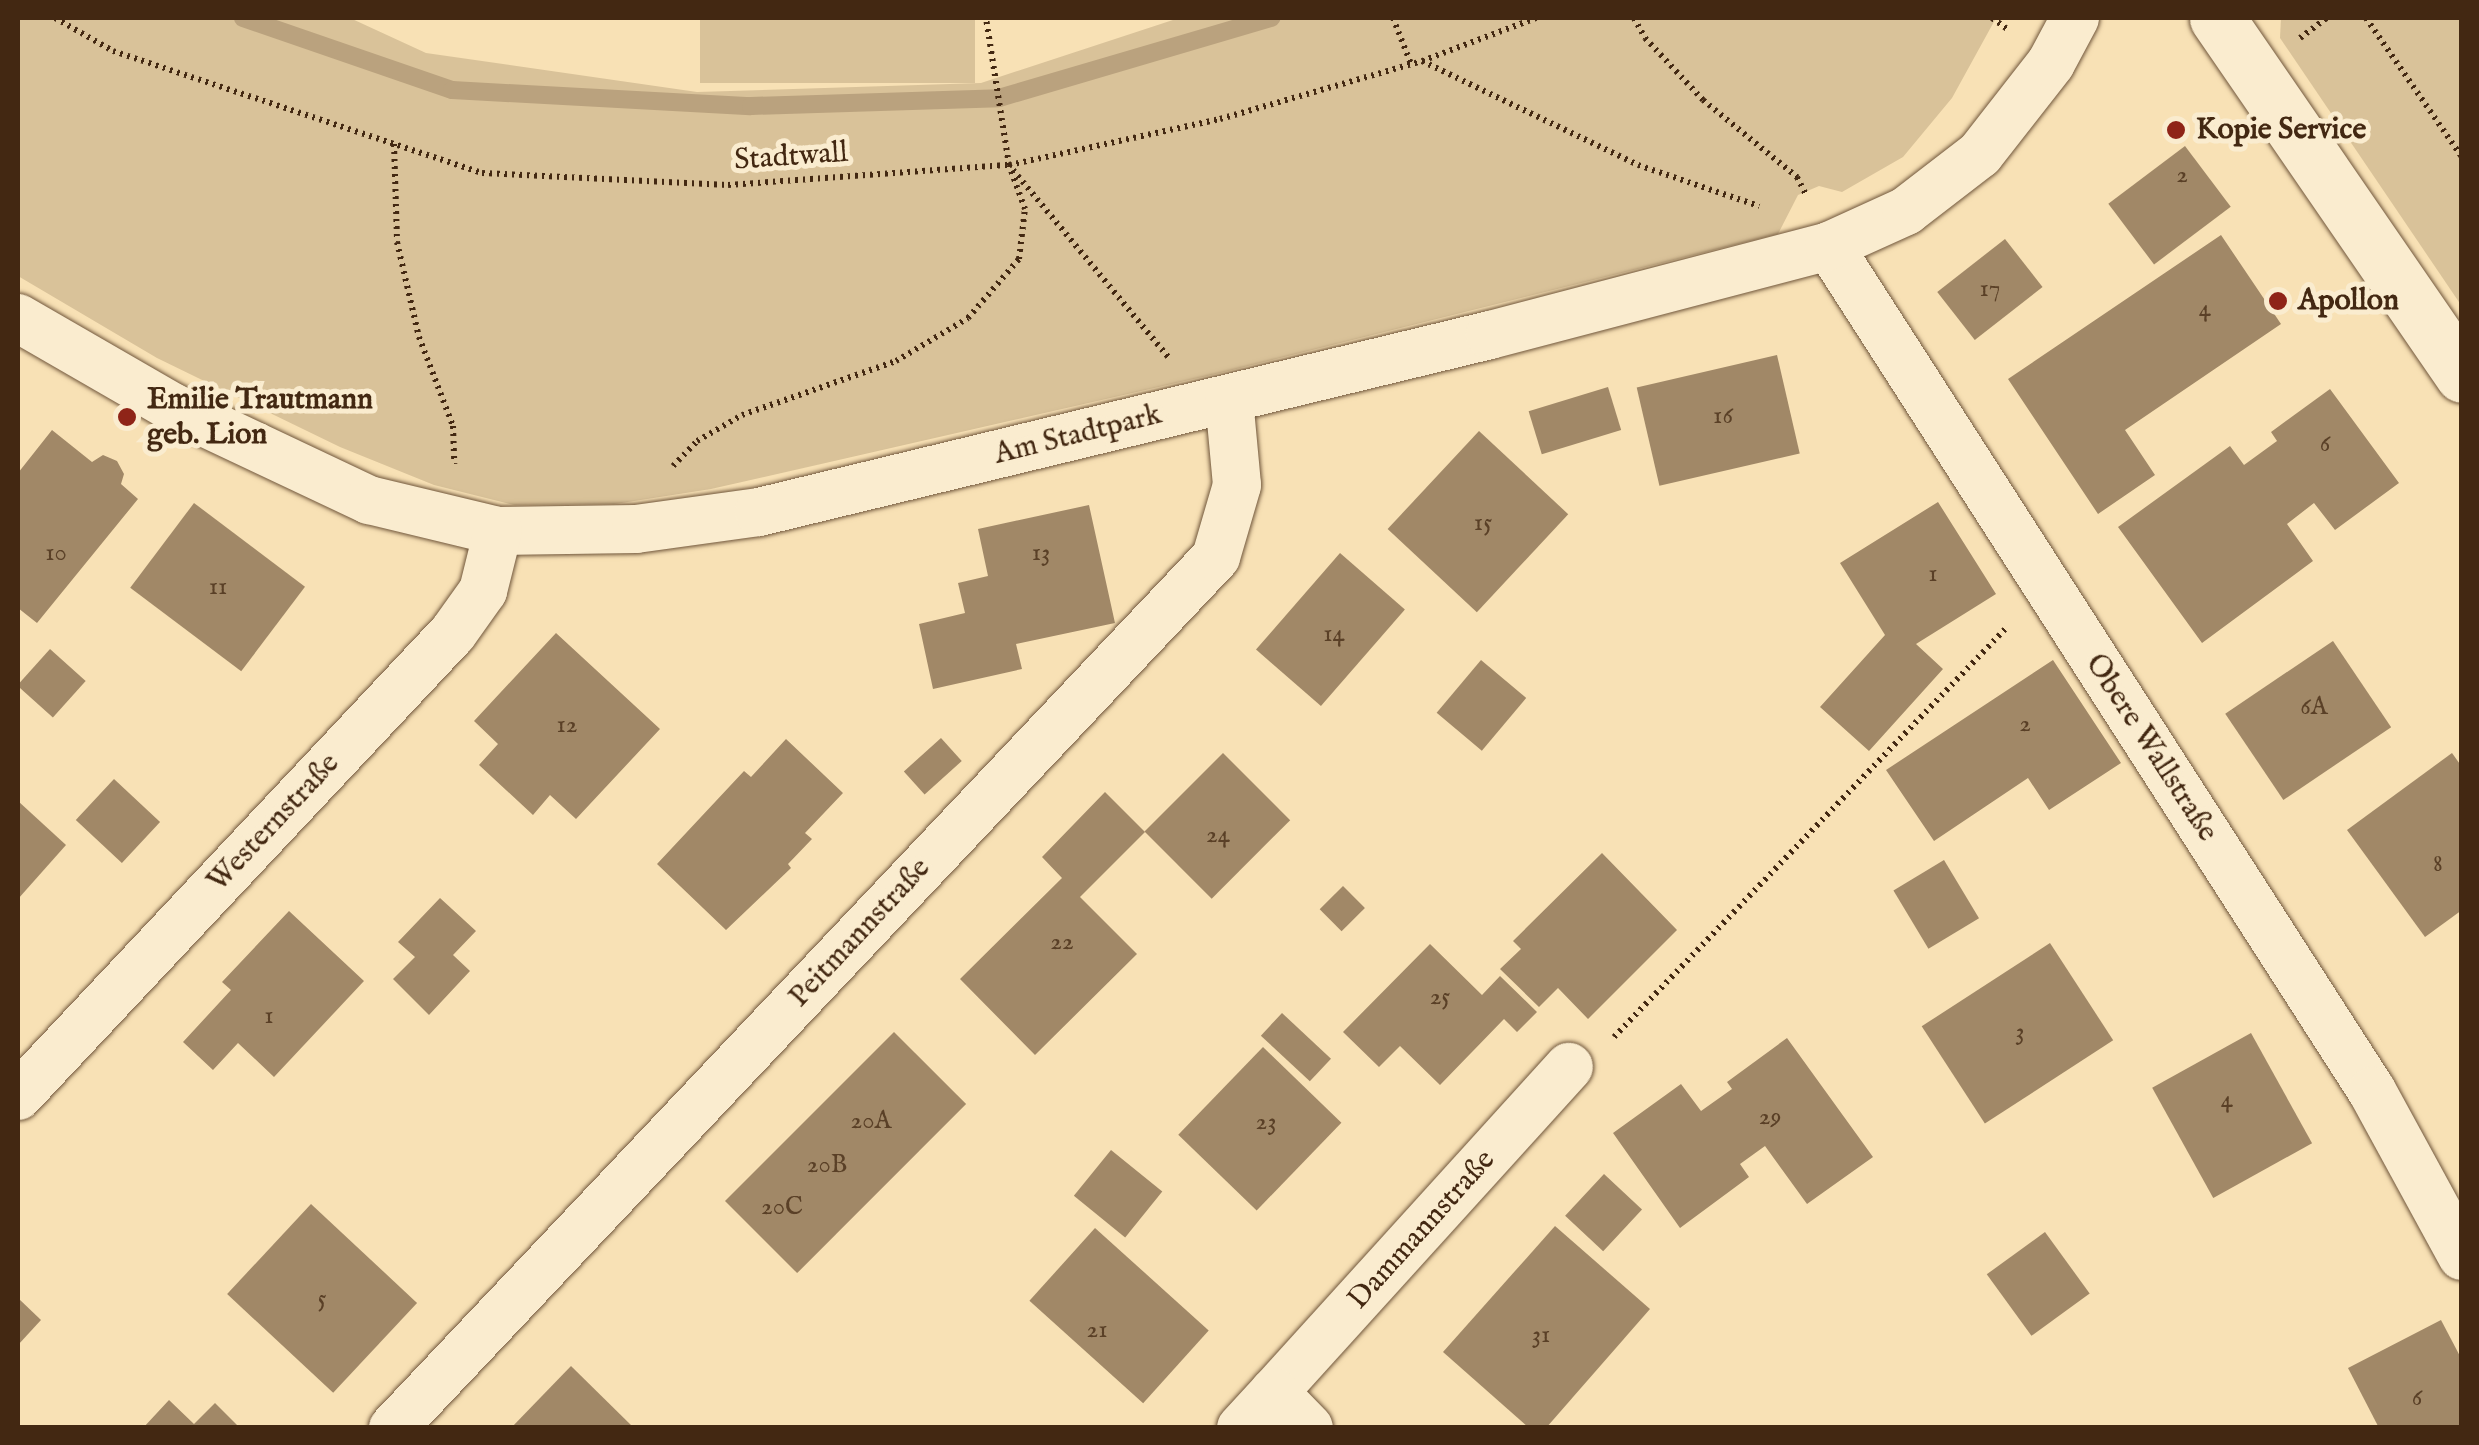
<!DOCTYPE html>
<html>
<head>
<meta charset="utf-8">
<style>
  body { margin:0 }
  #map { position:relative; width:2479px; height:1445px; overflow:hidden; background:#f8e1b5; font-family:"IM FELL English",serif }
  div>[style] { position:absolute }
  .green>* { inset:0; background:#d9c299; transform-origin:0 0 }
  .stream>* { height:18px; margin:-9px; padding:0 9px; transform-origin:9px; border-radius:9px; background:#baa27e }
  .building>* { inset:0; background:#a18867; transform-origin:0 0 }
  .path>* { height:6px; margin-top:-3px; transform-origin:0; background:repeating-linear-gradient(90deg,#432812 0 2.5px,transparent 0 7.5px) }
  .roads { filter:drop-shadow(0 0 2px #70563b) drop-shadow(0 0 2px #70563b) }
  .street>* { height:48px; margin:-24px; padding:0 24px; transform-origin:24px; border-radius:24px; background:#faeccf }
  .secondary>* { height:55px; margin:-27.5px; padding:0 27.5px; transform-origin:27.5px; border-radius:27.5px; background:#faeccf }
  .dots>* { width:28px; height:28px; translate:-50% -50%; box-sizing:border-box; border:5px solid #faeccf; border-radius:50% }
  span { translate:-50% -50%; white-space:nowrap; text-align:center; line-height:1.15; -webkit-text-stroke:10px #faeccf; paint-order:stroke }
  .number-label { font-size:25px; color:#5a4027 }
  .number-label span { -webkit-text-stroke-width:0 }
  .poi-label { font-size:30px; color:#432812; font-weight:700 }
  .left { translate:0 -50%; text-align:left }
  .street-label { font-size:30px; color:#432812 }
  .frame { position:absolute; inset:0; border:20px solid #432812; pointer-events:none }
</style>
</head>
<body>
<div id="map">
  <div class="green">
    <div style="clip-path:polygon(18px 18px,350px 18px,426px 53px,697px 92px,981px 83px,1179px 18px,1996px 18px,1952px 98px,1903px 157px,1842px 192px,1819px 186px,1798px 195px,1778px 234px,1220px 373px,711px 489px,615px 504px,514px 505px,434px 485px,340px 447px,157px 358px,18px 276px)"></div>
    <div style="left:700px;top:18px;width:275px;height:65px"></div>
    <div style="clip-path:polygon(2281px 18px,2461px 18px,2461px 305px,2280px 38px)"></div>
  </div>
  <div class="stream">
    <div style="left:243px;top:18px;width:221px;rotate:19deg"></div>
    <div style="left:452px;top:90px;width:299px;rotate:3.1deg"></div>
    <div style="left:751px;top:106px;width:248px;rotate:-1.8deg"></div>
    <div style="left:999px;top:98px;width:284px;rotate:-16.4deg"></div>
  </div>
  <div class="building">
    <div style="left:2185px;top:146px;width:76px;height:96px;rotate:53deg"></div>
    <div style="clip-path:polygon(2221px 235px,2281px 324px,2125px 430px,2155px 475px,2098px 514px,2008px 379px)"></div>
    <div style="left:2005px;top:239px;width:61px;height:86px;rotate:52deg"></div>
    <div style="left:1777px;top:355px;width:101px;height:144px;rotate:77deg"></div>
    <div style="left:1608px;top:387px;width:45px;height:83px;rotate:73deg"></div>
    <div style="clip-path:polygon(2330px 389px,2399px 483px,2335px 530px,2314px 503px,2287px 524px,2313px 561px,2202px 643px,2118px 527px,2230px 446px,2244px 465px,2277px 441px,2271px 432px)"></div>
    <div style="clip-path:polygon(52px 430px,92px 462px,103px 455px,117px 461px,124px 474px,121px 484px,138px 499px,37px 623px,18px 608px,18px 473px)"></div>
    <div style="left:1479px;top:431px;width:122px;height:134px;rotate:43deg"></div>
    <div style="clip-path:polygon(1938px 502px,1996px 594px,1916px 644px,1943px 669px,1869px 751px,1820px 707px,1885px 635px,1840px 563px)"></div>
    <div style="left:194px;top:503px;width:139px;height:106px;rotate:37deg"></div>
    <div style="clip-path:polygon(1089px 505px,1115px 623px,1016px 644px,1022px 669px,933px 689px,919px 624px,965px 613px,958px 583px,988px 576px,978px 529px)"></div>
    <div style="left:1340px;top:553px;width:86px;height:128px;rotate:41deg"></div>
    <div style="clip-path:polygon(556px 633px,660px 729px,576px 819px,550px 795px,533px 815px,479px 765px,498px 744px,474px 721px)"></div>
    <div style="left:2333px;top:641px;width:104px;height:130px;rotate:56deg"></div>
    <div style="left:50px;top:649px;width:48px;height:49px;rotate:42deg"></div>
    <div style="left:1481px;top:660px;width:59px;height:69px;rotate:40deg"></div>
    <div style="clip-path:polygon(2053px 660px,2121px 763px,2049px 810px,2028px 778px,1934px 841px,1886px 770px)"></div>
    <div style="left:941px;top:738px;width:31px;height:50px;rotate:48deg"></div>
    <div style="clip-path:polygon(786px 739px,843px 793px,805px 833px,812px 839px,788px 864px,791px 868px,726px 930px,657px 864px,744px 771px,751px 777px)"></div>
    <div style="left:1223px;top:753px;width:95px;height:111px;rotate:45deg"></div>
    <div style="clip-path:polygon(2452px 753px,2462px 767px,2462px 910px,2425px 937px,2347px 830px)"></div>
    <div style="left:114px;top:779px;width:63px;height:56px;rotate:43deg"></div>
    <div style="clip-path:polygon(1105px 792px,1145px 832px,1080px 897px,1137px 954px,1035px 1055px,960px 979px,1062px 878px,1042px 857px)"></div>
    <div style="clip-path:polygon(18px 801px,66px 845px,18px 899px)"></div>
    <div style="clip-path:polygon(1602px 853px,1677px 930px,1588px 1019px,1558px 988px,1539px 1007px,1500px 969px,1521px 949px,1513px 941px)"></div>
    <div style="left:1944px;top:860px;width:68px;height:59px;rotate:59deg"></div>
    <div style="left:1343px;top:886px;width:31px;height:33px;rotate:45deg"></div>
    <div style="clip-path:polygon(440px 898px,476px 931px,453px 955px,470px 971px,429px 1015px,393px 979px,415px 957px,398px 942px)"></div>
    <div style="clip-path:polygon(289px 911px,364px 981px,274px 1077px,238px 1043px,213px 1070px,183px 1042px,231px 990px,222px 982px)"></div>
    <div style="left:2050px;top:943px;width:116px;height:153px;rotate:57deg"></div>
    <div style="clip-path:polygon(1430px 944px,1482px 995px,1500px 976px,1537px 1012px,1517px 1032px,1504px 1019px,1440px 1085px,1400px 1046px,1379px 1067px,1343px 1032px)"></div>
    <div style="left:1282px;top:1013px;width:67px;height:31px;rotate:43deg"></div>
    <div style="left:894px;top:1032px;width:102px;height:239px;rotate:45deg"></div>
    <div style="left:2251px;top:1033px;width:126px;height:113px;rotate:61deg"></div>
    <div style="clip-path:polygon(1787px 1038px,1873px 1157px,1807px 1204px,1765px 1146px,1740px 1164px,1749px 1177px,1680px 1228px,1613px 1133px,1681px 1084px,1701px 1111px,1732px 1089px,1727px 1082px)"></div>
    <div style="left:1263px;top:1047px;width:109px;height:122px;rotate:44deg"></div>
    <div style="left:1111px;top:1150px;width:66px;height:59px;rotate:39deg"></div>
    <div style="left:1604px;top:1174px;width:52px;height:57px;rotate:43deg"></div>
    <div style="left:311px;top:1204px;width:145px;height:123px;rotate:43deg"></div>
    <div style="clip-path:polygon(1555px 1226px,1650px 1309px,1546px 1428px,1529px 1428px,1443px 1352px)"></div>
    <div style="left:1095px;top:1228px;width:153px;height:98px;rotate:42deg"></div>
    <div style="left:2045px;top:1232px;width:76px;height:72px;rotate:54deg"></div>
    <div style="clip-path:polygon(18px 1298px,41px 1320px,18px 1345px)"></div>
    <div style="clip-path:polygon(2441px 1320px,2462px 1360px,2462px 1428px,2379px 1428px,2348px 1368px)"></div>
    <div style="clip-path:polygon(571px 1366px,634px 1428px,511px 1428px)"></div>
    <div style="clip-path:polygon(169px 1400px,194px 1424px,215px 1403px,240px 1428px,143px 1428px)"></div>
  </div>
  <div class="path">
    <div style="left:55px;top:18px;width:67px;rotate:29.6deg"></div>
    <div style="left:113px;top:51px;width:389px;rotate:18.3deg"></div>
    <div style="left:482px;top:173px;width:246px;rotate:2.8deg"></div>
    <div style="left:728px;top:185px;width:282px;rotate:-4.1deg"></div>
    <div style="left:1009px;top:165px;width:216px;rotate:-12.3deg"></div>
    <div style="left:1220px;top:119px;width:210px;rotate:-16deg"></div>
    <div style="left:1422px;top:61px;width:122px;rotate:-20.7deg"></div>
    <div style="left:1393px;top:18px;width:49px;rotate:68.6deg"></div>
    <div style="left:1634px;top:18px;width:23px;rotate:61deg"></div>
    <div style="left:1645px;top:38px;width:85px;rotate:46.9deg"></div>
    <div style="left:1703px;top:100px;width:122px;rotate:39.3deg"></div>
    <div style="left:1797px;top:177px;width:20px;rotate:63deg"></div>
    <div style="left:1992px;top:18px;width:19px;rotate:36deg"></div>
    <div style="left:2366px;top:18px;width:169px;rotate:55.4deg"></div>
    <div style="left:2300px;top:38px;width:34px;rotate:-37deg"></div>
    <div style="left:1422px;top:61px;width:240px;rotate:25.7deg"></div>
    <div style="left:1638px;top:165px;width:128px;rotate:18.7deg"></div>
    <div style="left:394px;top:144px;width:98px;rotate:88.2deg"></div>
    <div style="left:397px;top:242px;width:98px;rotate:77deg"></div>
    <div style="left:419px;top:337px;width:95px;rotate:69.1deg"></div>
    <div style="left:453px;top:426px;width:38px;rotate:88deg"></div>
    <div style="left:1013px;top:170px;width:243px;rotate:50.3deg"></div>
    <div style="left:673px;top:466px;width:35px;rotate:-46deg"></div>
    <div style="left:697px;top:441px;width:52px;rotate:-30deg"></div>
    <div style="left:742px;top:415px;width:163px;rotate:-19.3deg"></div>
    <div style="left:896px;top:361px;width:84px;rotate:-30.8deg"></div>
    <div style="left:968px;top:318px;width:78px;rotate:-49.2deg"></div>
    <div style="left:1019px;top:259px;width:50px;rotate:-83.2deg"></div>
    <div style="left:1025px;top:209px;width:47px;rotate:-110deg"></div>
    <div style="left:1009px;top:165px;width:149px;rotate:-98.9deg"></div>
    <div style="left:1614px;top:1037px;width:568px;rotate:-46.21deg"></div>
  </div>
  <div class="roads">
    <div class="street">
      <div style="left:1829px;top:246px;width:1004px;rotate:57.28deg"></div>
      <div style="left:2372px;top:1091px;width:188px;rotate:61.4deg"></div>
      <div style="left:18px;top:318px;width:178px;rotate:30deg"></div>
      <div style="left:172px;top:407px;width:218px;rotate:25.3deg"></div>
      <div style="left:369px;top:500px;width:133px;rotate:13.5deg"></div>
      <div style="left:498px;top:531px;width:138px;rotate:-0.8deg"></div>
      <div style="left:636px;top:529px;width:124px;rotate:-7.9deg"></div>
      <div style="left:759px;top:512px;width:752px;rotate:-13.61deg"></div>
      <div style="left:1490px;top:335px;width:350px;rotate:-14.7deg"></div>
      <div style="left:1829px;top:246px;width:85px;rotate:-24.4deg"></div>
      <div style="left:1906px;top:211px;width:93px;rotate:-37.6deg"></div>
      <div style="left:1980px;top:154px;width:115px;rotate:-52deg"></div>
      <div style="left:2051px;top:63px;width:51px;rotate:-61.9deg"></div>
      <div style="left:18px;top:1096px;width:635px;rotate:-46.79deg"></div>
      <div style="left:453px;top:633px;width:52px;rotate:-54.5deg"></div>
      <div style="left:483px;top:591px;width:62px;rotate:-76deg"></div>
      <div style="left:1274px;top:1392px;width:439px;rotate:-47.8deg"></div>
      <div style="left:393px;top:1428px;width:1198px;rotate:-46.62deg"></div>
      <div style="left:1216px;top:557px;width:75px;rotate:-73.7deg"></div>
      <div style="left:1237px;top:485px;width:87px;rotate:-95.3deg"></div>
      <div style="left:1241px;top:1428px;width:49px;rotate:-47.5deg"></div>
      <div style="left:1274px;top:1392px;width:50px;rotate:45.8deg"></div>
    </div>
    <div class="secondary">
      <div style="left:2217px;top:18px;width:433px;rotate:55.5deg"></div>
    </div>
  </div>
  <div class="dots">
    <div style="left:2176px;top:130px;background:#8f2418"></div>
    <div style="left:2278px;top:301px;background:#8f2418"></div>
    <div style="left:127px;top:417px;background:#8f2418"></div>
  </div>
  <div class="number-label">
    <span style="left:2182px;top:175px">2</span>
    <span style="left:1990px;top:289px">17</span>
    <span style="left:2205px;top:309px">4</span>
    <span style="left:1723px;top:416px">16</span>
    <span style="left:2325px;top:444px">6</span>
    <span style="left:1483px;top:523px">15</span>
    <span style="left:56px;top:553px">10</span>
    <span style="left:1041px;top:553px">13</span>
    <span style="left:1933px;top:574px">1</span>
    <span style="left:218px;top:587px">11</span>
    <span style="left:1334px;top:634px">14</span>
    <span style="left:2314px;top:707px">6A</span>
    <span style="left:2025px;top:724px">2</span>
    <span style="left:567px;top:725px">12</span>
    <span style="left:1218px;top:835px">24</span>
    <span style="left:2438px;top:864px">8</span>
    <span style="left:1062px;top:942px">22</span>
    <span style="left:1440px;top:997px">25</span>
    <span style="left:269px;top:1016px">1</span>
    <span style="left:2020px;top:1032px">3</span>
    <span style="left:2227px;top:1100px">4</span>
    <span style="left:1770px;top:1117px">29</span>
    <span style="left:871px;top:1121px">20A</span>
    <span style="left:1266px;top:1122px">23</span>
    <span style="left:827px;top:1165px">20B</span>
    <span style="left:782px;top:1207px">20C</span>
    <span style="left:322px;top:1299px">5</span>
    <span style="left:1097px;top:1330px">21</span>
    <span style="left:1541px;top:1335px">31</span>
    <span style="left:2417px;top:1398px">6</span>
  </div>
  <div class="poi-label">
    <span class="left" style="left:2196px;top:130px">Kopie Service</span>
    <span class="left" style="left:2298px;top:301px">Apollon</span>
    <span class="left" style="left:147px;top:417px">Emilie Trautmann<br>geb. Lion</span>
  </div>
  <div class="street-label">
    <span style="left:791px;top:157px;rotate:-4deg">Stadtwall</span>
    <span style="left:1078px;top:435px;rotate:-14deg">Am Stadtpark</span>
    <span style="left:2151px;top:748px;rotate:57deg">Obere Wallstraße</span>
    <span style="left:274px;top:823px;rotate:-47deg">Westernstraße</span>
    <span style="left:860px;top:933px;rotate:-47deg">Peitmannstraße</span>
    <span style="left:1422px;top:1230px;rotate:-48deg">Dammannstraße</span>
  </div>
  <div class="frame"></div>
</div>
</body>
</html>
